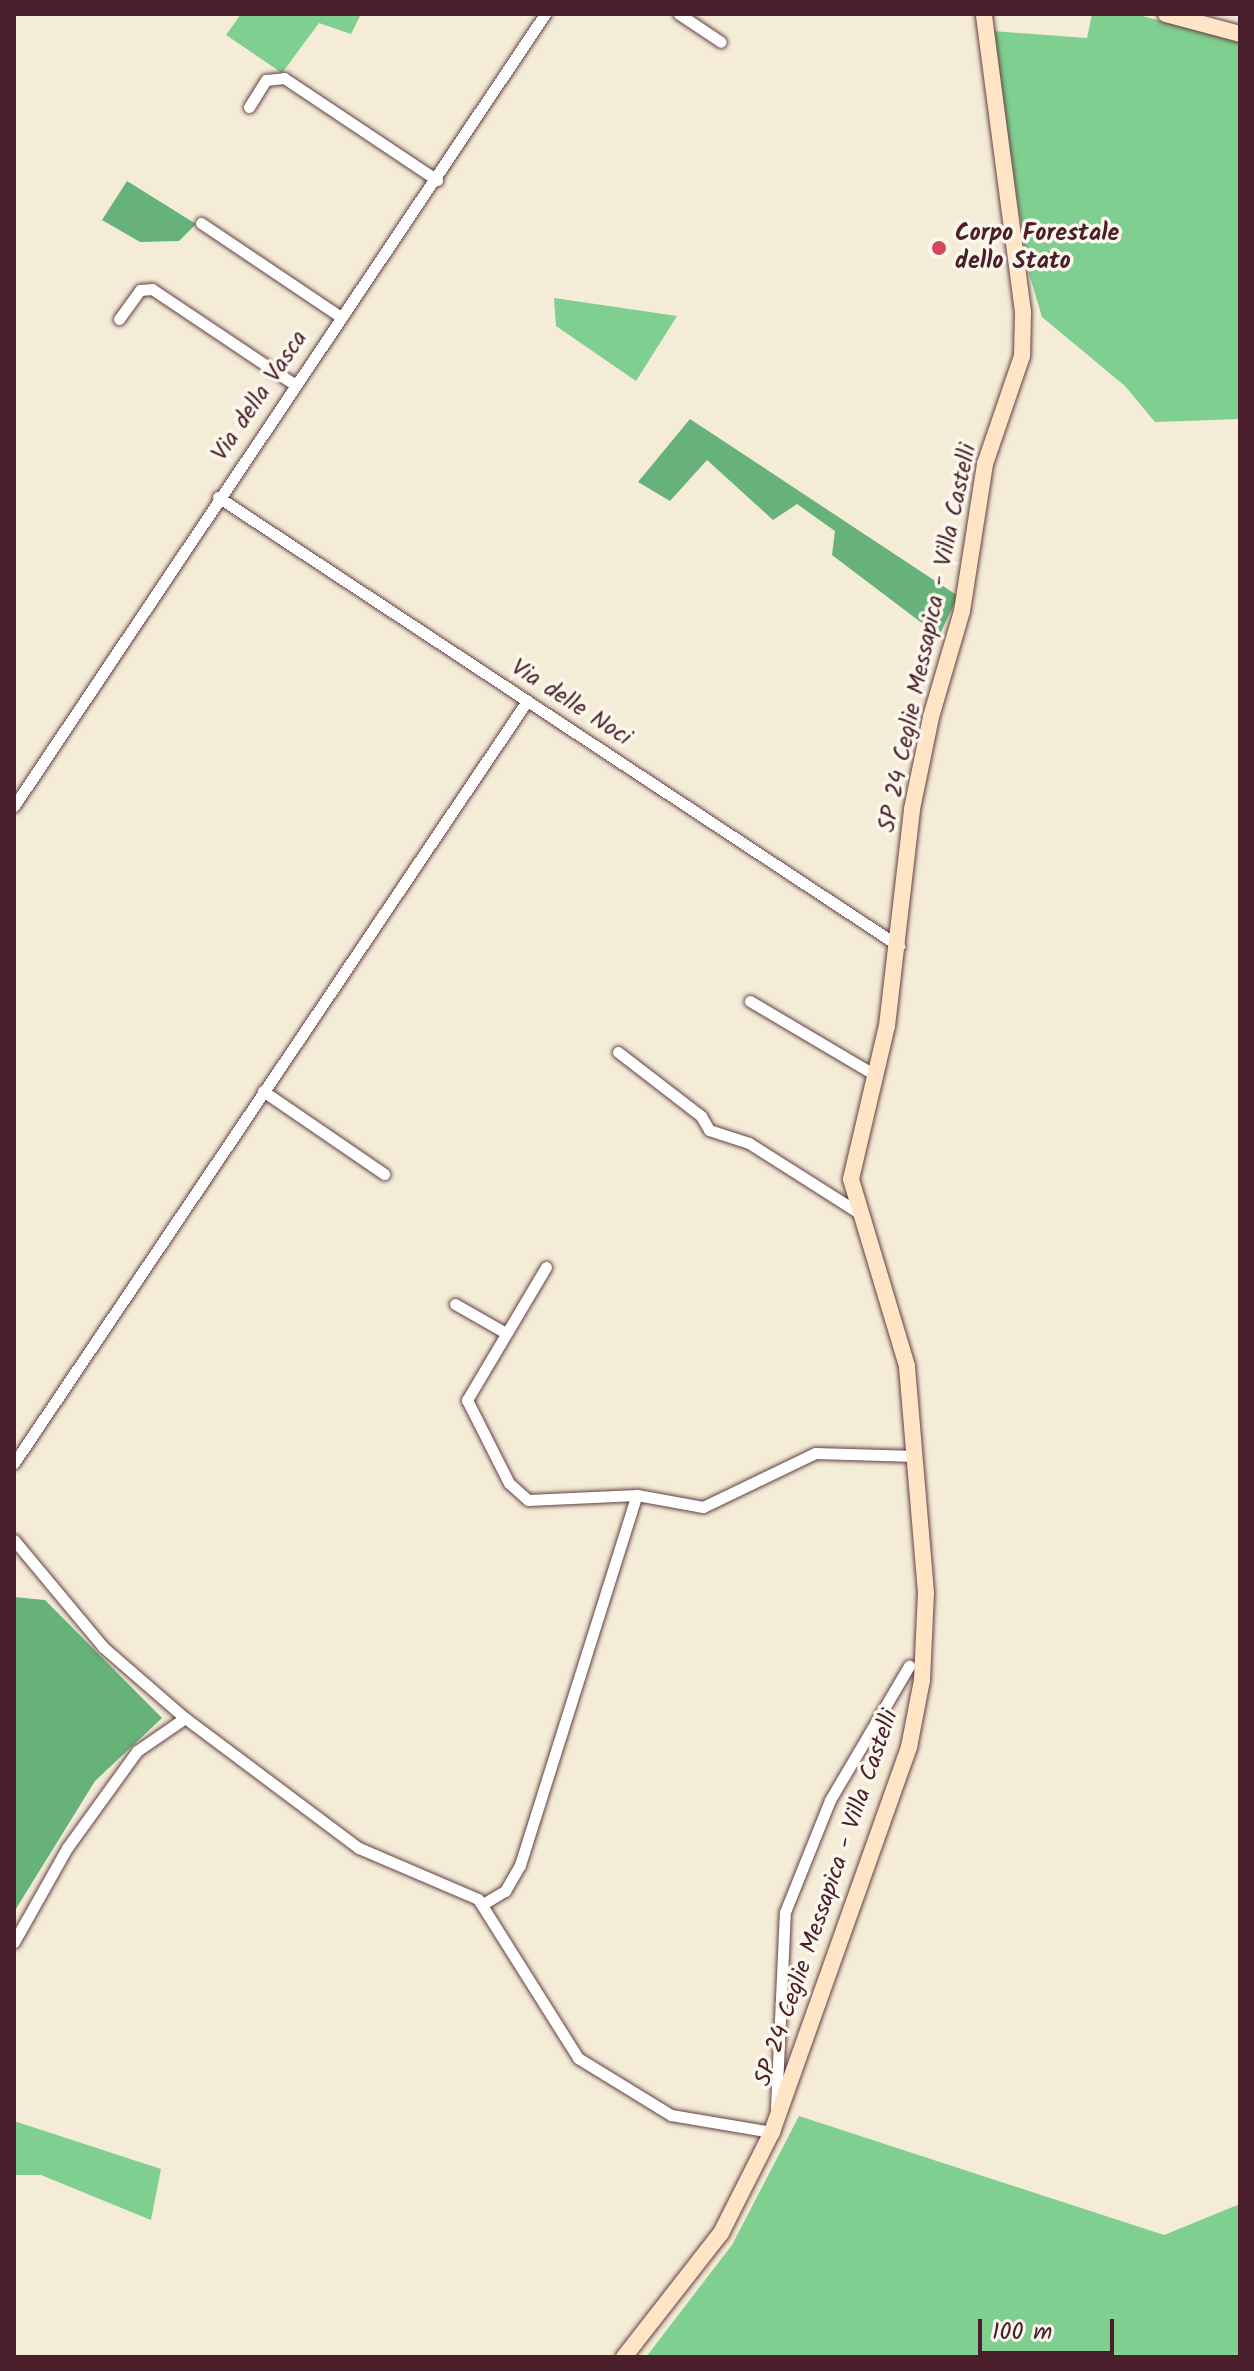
<!DOCTYPE html>
<style>
body{margin:0}
#map{position:relative;width:1254px;height:2371px;overflow:hidden;background:#f4ecd6;font-family:Kalam,sans-serif}
div>[style]{position:absolute}
.green>*{inset:0;background:#7ecf90}
.forest>*{inset:0;background:#66b27a}
.roads{filter:drop-shadow(0 0 2px #643e45) drop-shadow(0 0 2px #643e45)}
.street>*{height:11px;margin:-5.5px;padding:0 5.5px;transform-origin:5.5px;border-radius:5.5px;background:#fff}
.secondary>*{height:16px;margin:-8px;padding:0 8px;transform-origin:8px;border-radius:8px;background:#ffe4c6}
.dots>*{width:22px;height:22px;translate:-50% -50%;box-sizing:border-box;border:4px solid #fbf7ec;border-radius:50%}
span{translate:-50% -50%;white-space:nowrap;text-align:center;line-height:1.15;-webkit-text-stroke:7px #fbf7ec;paint-order:stroke}
.poi-label{font-size:24px;color:#4a1f2b;font-weight:700}
.left{translate:0 -50%;text-align:left}
.street-label{font-size:24px;color:#4a1f2b}
.frame{position:absolute;inset:0;border:16px solid #4a1f2b;pointer-events:none}
.scale{position:absolute;left:978px;top:2319px;width:136px;height:36px;box-sizing:border-box;border:4px solid #4a1f2b;border-top:0;padding-left:10px;font-size:24px;line-height:28px;white-space:nowrap;color:#4a1f2b;-webkit-text-stroke:6px #fbf7ec;paint-order:stroke}
</style>
<div id="map">
<div class="green">
<div style="clip-path:polygon(241px 14px,361px 14px,351px 34px,319px 23px,282px 73px,226px 35px)"></div>
<div style="clip-path:polygon(1092px 14px,1135px 14px,1240px 42px,1240px 419px,1155px 422px,1125px 386px,1042px 317px,1028px 270px,992px 31px,1087px 38px)"></div>
<div style="clip-path:polygon(554px 298px,677px 316px,636px 381px,556px 326px)"></div>
<div style="clip-path:polygon(799px 2116px,1164px 2235px,1240px 2204px,1240px 2357px,646px 2357px,732px 2245px)"></div>
<div style="clip-path:polygon(14px 2121px,161px 2169px,151px 2220px,41px 2175px,14px 2175px)"></div>
</div>
<div class="forest">
<div style="clip-path:polygon(127px 181px,196px 224px,179px 241px,140px 242px,102px 220px)"></div>
<div style="clip-path:polygon(690px 419px,958px 596px,939px 636px,832px 555px,835px 531px,797px 504px,773px 520px,707px 460px,670px 501px,638px 482px)"></div>
<div style="clip-path:polygon(14px 1597px,45px 1600px,162px 1718px,95px 1781px,14px 1912px)"></div>
</div>
<div class="roads">
<div class="street">
<div style="left:679px;top:14px;width:50px;rotate:33.7deg"></div>
<div style="left:249px;top:107px;width:32px;rotate:-58deg"></div>
<div style="left:266px;top:80px;width:18px;rotate:-6deg"></div>
<div style="left:284px;top:78px;width:184px;rotate:33.7deg"></div>
<div style="left:201px;top:223px;width:169px;rotate:33.9deg"></div>
<div style="left:119px;top:319px;width:36px;rotate:-54deg"></div>
<div style="left:140px;top:290px;width:12px;rotate:-5deg"></div>
<div style="left:152px;top:289px;width:171px;rotate:33.8deg"></div>
<div style="left:218px;top:497px;width:816px;rotate:33.4deg"></div>
<div style="left:14px;top:806px;width:954px;rotate:-56.16deg"></div>
<div style="left:750px;top:1001px;width:145px;rotate:30.6deg"></div>
<div style="left:618px;top:1052px;width:105px;rotate:37.6deg"></div>
<div style="left:701px;top:1116px;width:16px;rotate:60deg"></div>
<div style="left:709px;top:1130px;width:42px;rotate:18deg"></div>
<div style="left:749px;top:1143px;width:127px;rotate:32.4deg"></div>
<div style="left:263px;top:1091px;width:147px;rotate:34.4deg"></div>
<div style="left:546px;top:1267px;width:155px;rotate:120.7deg"></div>
<div style="left:467px;top:1400px;width:93px;rotate:63.2deg"></div>
<div style="left:509px;top:1483px;width:25px;rotate:42deg"></div>
<div style="left:528px;top:1500px;width:109px;rotate:-2.6deg"></div>
<div style="left:637px;top:1495px;width:67px;rotate:10.3deg"></div>
<div style="left:703px;top:1507px;width:124px;rotate:-25.7deg"></div>
<div style="left:815px;top:1453px;width:101px;rotate:1.7deg"></div>
<div style="left:455px;top:1304px;width:56px;rotate:29.7deg"></div>
<div style="left:14px;top:1463px;width:919px;rotate:-56.05deg"></div>
<div style="left:14px;top:1540px;width:139px;rotate:50.2deg"></div>
<div style="left:103px;top:1647px;width:108px;rotate:40.9deg"></div>
<div style="left:185px;top:1718px;width:217px;rotate:36.8deg"></div>
<div style="left:359px;top:1848px;width:129px;rotate:23.2deg"></div>
<div style="left:478px;top:1899px;width:188px;rotate:57.8deg"></div>
<div style="left:578px;top:2058px;width:109px;rotate:31.5deg"></div>
<div style="left:671px;top:2115px;width:102px;rotate:9.6deg"></div>
<div style="left:483px;top:1904px;width:26px;rotate:-31deg"></div>
<div style="left:505px;top:1891px;width:30px;rotate:-60deg"></div>
<div style="left:520px;top:1865px;width:388px;rotate:-72.5deg"></div>
<div style="left:14px;top:1942px;width:108px;rotate:-60.6deg"></div>
<div style="left:67px;top:1848px;width:120px;rotate:-54.2deg"></div>
<div style="left:137px;top:1751px;width:58px;rotate:-34.5deg"></div>
<div style="left:776px;top:2108px;width:196px;rotate:-87.4deg"></div>
<div style="left:785px;top:1912px;width:121px;rotate:-68.1deg"></div>
<div style="left:830px;top:1800px;width:156px;rotate:-59.5deg"></div>
</div>
<div class="secondary">
<div style="left:1166px;top:14px;width:77px;rotate:15.1deg"></div>
<div style="left:624px;top:2357px;width:157px;rotate:-52deg"></div>
<div style="left:721px;top:2233px;width:113px;rotate:-63.2deg"></div>
<div style="left:772px;top:2132px;width:409px;rotate:-70.4deg"></div>
<div style="left:909px;top:1747px;width:68px;rotate:-79deg"></div>
<div style="left:922px;top:1680px;width:87px;rotate:-87.4deg"></div>
<div style="left:926px;top:1593px;width:228px;rotate:-94.8deg"></div>
<div style="left:907px;top:1366px;width:195px;rotate:-106.7deg"></div>
<div style="left:851px;top:1179px;width:157px;rotate:-76.8deg"></div>
<div style="left:887px;top:1026px;width:218px;rotate:-83.4deg"></div>
<div style="left:912px;top:809px;width:94px;rotate:-78.3deg"></div>
<div style="left:931px;top:717px;width:110px;rotate:-73.7deg"></div>
<div style="left:962px;top:611px;width:149px;rotate:-81.1deg"></div>
<div style="left:985px;top:464px;width:114px;rotate:-71.1deg"></div>
<div style="left:1022px;top:356px;width:44px;rotate:-88.7deg"></div>
<div style="left:1023px;top:312px;width:301px;rotate:-97.5deg"></div>
</div>
</div>
<div class="dots">
<div style="left:939px;top:248px;background:#d1495b"></div>
</div>
<div class="poi-label">
<span class="left" style="left:955px;top:248px">Corpo Forestale<br>dello Stato</span>
</div>
<div class="street-label">
<span style="left:260px;top:396px;rotate:-56deg">Via della Vasca</span>
<span style="left:928px;top:638px;rotate:-78deg">SP 24 Ceglie Messapica - Villa Castelli</span>
<span style="left:571px;top:703px;rotate:33deg">Via delle Noci</span>
<span style="left:827px;top:1898px;rotate:-71deg">SP 24 Ceglie Messapica - Villa Castelli</span>
</div>
<div class="frame"></div>
<div class="scale">100 m</div>
</div>
